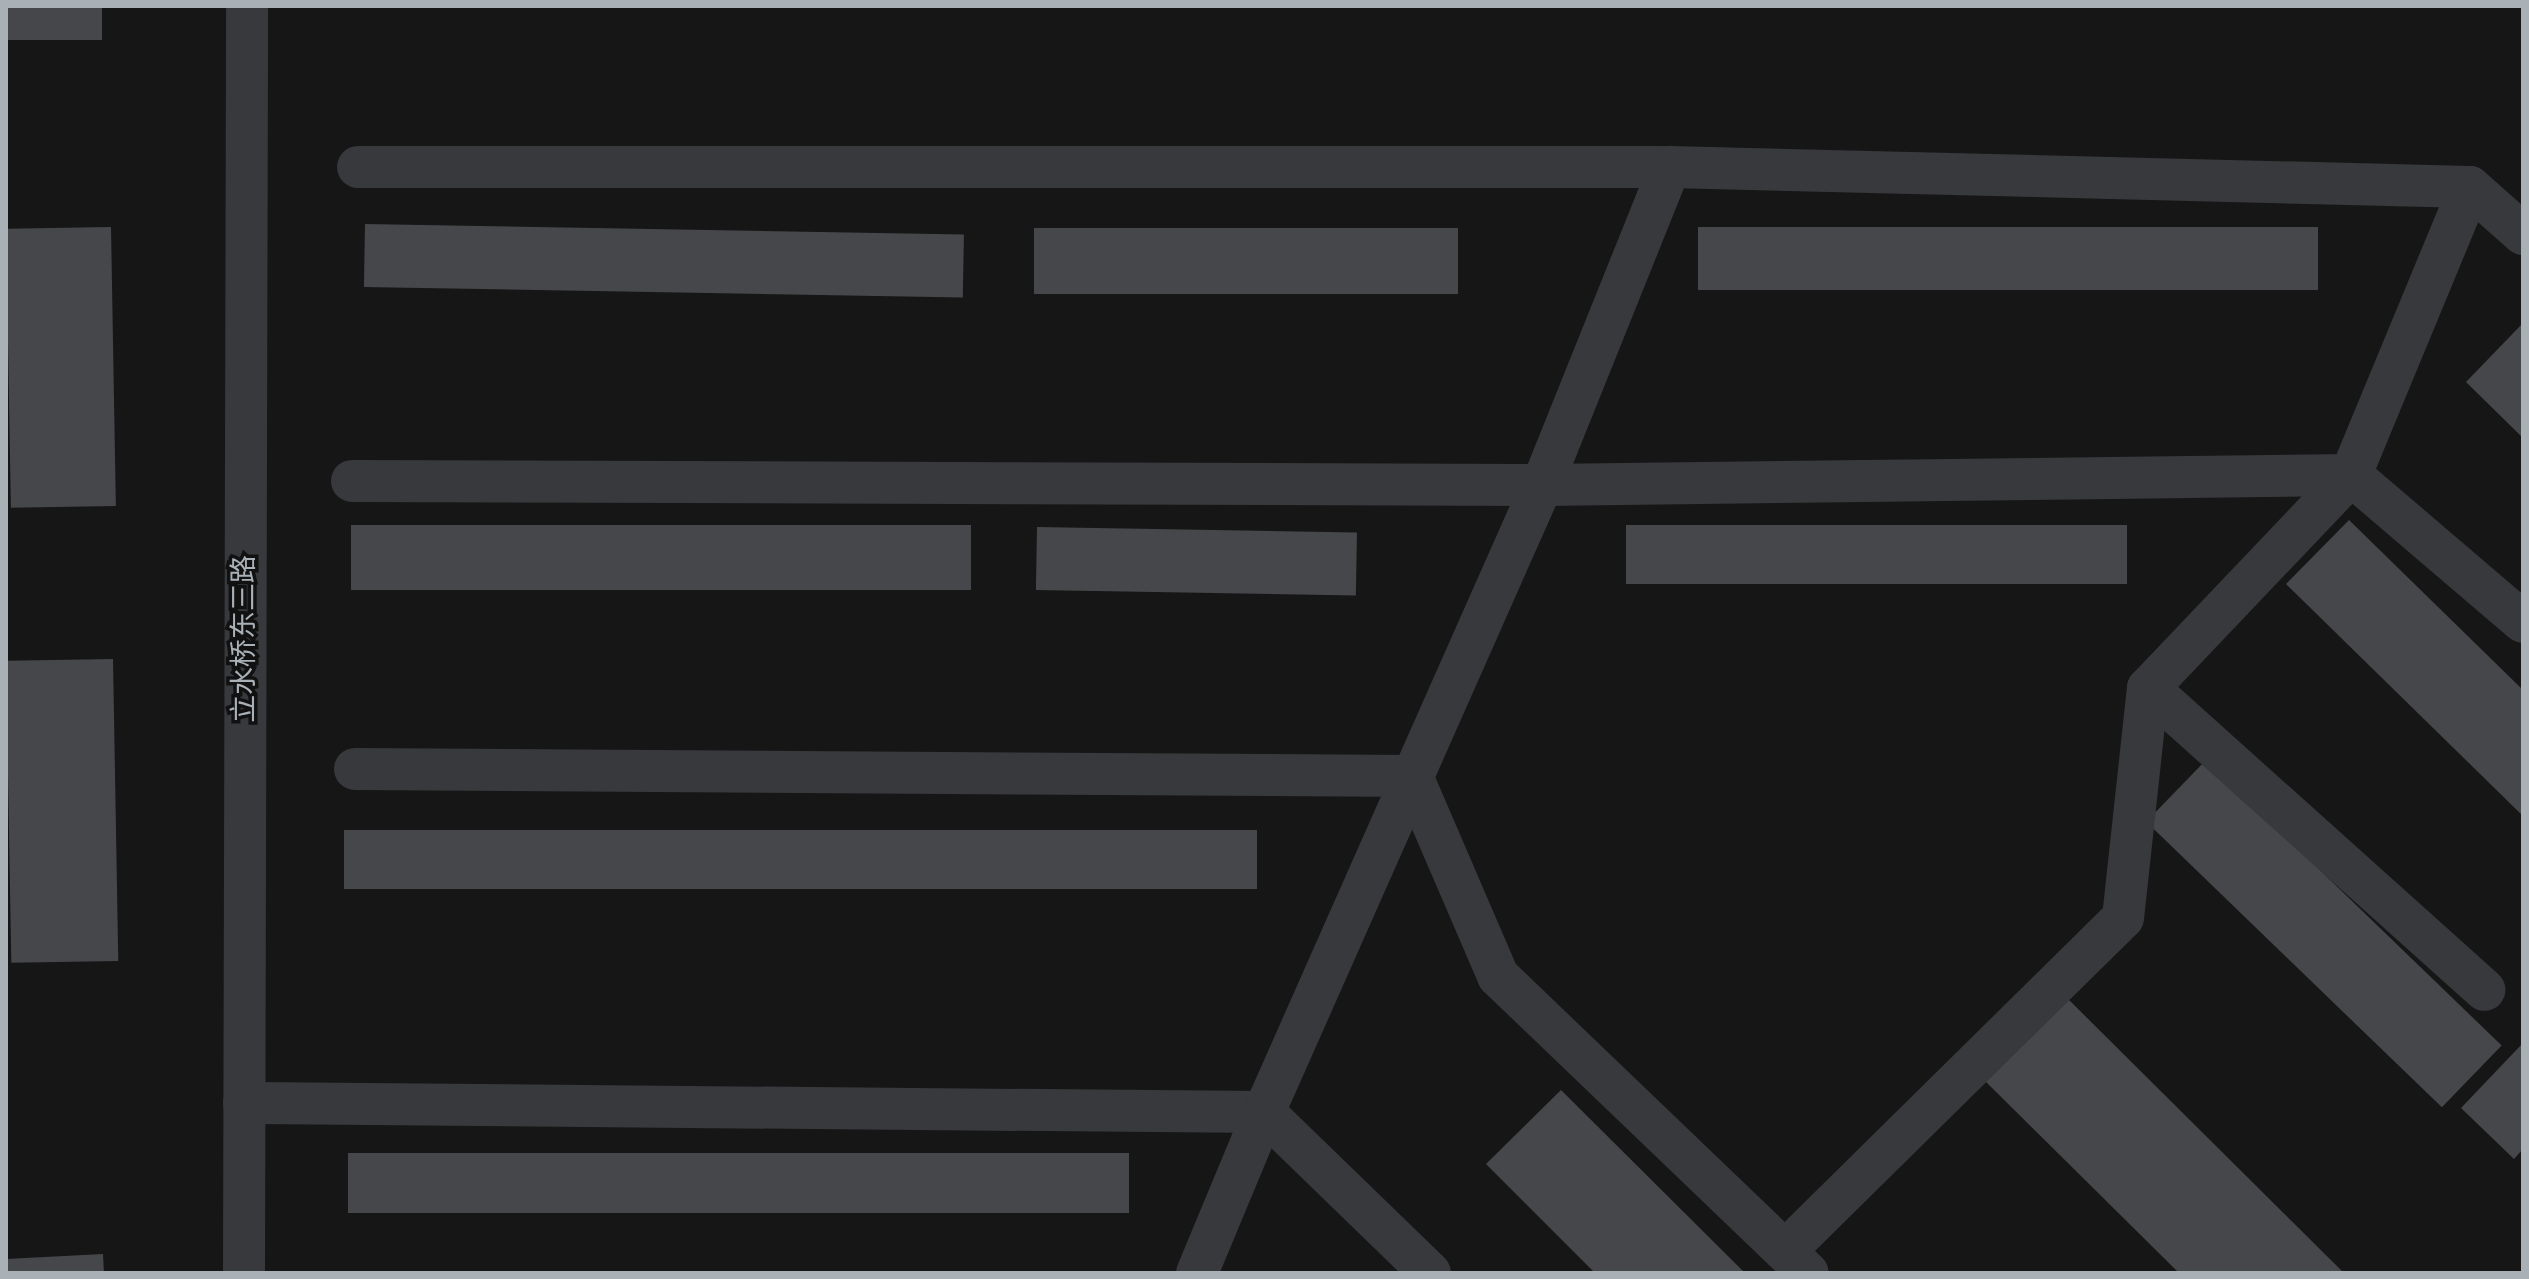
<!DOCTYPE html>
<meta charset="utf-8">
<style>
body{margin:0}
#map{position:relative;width:2529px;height:1279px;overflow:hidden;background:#161617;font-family:"Sofia Sans Condensed","Noto Sans SC",sans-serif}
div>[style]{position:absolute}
.building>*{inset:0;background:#45474a;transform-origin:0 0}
.street>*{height:42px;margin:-21px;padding:0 21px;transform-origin:21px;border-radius:21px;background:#37393c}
span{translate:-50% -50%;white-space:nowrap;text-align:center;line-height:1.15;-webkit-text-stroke:7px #111112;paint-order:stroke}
.street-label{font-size:28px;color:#a9b0b6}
.frame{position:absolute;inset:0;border:8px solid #a9b0b6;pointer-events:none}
</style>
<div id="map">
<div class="building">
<div style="left:6px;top:6px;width:96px;height:34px"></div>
<div style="left:365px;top:224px;width:599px;height:63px;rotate:1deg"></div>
<div style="left:111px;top:227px;width:279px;height:105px;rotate:89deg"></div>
<div style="left:2318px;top:227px;width:63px;height:620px;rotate:90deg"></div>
<div style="left:1034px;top:228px;width:424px;height:66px"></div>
<div style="clip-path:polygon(2523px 323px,2523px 438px,2466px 382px)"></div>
<div style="clip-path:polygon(2349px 520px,2523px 690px,2523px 816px,2286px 584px)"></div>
<div style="left:351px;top:525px;width:620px;height:65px"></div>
<div style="left:1626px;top:525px;width:501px;height:59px"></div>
<div style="left:1037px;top:527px;width:320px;height:63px;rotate:1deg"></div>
<div style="left:113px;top:659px;width:302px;height:107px;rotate:89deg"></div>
<div style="left:2206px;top:760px;width:411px;height:86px;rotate:44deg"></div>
<div style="left:1257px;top:830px;width:59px;height:913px;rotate:90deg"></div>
<div style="clip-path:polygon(2066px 997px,2344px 1273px,2179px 1273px,1983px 1079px)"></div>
<div style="clip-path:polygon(2523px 1043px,2523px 1149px,2514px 1159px,2461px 1108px)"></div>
<div style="clip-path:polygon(1561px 1090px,1745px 1273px,1595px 1273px,1486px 1164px)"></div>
<div style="left:1129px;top:1153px;width:60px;height:781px;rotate:90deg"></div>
<div style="left:103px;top:1254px;width:19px;height:97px;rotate:87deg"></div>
</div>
<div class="street">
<div style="left:358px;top:167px;width:1312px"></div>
<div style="left:1670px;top:167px;width:800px;rotate:1.43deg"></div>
<div style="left:2470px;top:187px;width:71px;rotate:41.6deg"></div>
<div style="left:2470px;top:187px;width:312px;rotate:112.5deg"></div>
<div style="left:2351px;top:475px;width:294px;rotate:133.6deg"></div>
<div style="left:2148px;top:688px;width:452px;rotate:41.9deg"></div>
<div style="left:352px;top:481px;width:1190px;rotate:0.19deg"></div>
<div style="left:1542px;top:485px;width:809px;rotate:-0.71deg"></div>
<div style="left:2351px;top:475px;width:226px;rotate:40.5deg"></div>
<div style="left:355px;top:769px;width:1057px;rotate:0.38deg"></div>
<div style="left:1412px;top:776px;width:218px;rotate:66.7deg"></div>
<div style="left:1498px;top:976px;width:429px;rotate:43.8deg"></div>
<div style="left:244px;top:1103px;width:1020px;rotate:0.51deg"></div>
<div style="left:1264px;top:1112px;width:686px;rotate:-66.09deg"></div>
<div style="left:1542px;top:485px;width:343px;rotate:-68.1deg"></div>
<div style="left:1785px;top:1251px;width:474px;rotate:-44.6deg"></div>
<div style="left:2123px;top:918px;width:231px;rotate:-83.8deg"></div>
<div style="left:244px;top:1273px;width:1267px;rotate:-89.86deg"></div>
<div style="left:1197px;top:1273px;width:174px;rotate:-67.4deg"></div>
<div style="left:1264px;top:1112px;width:231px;rotate:44.1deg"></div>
</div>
<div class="street-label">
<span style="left:245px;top:639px;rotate:-90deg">立水桥东三路</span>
</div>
<div class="frame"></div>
</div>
